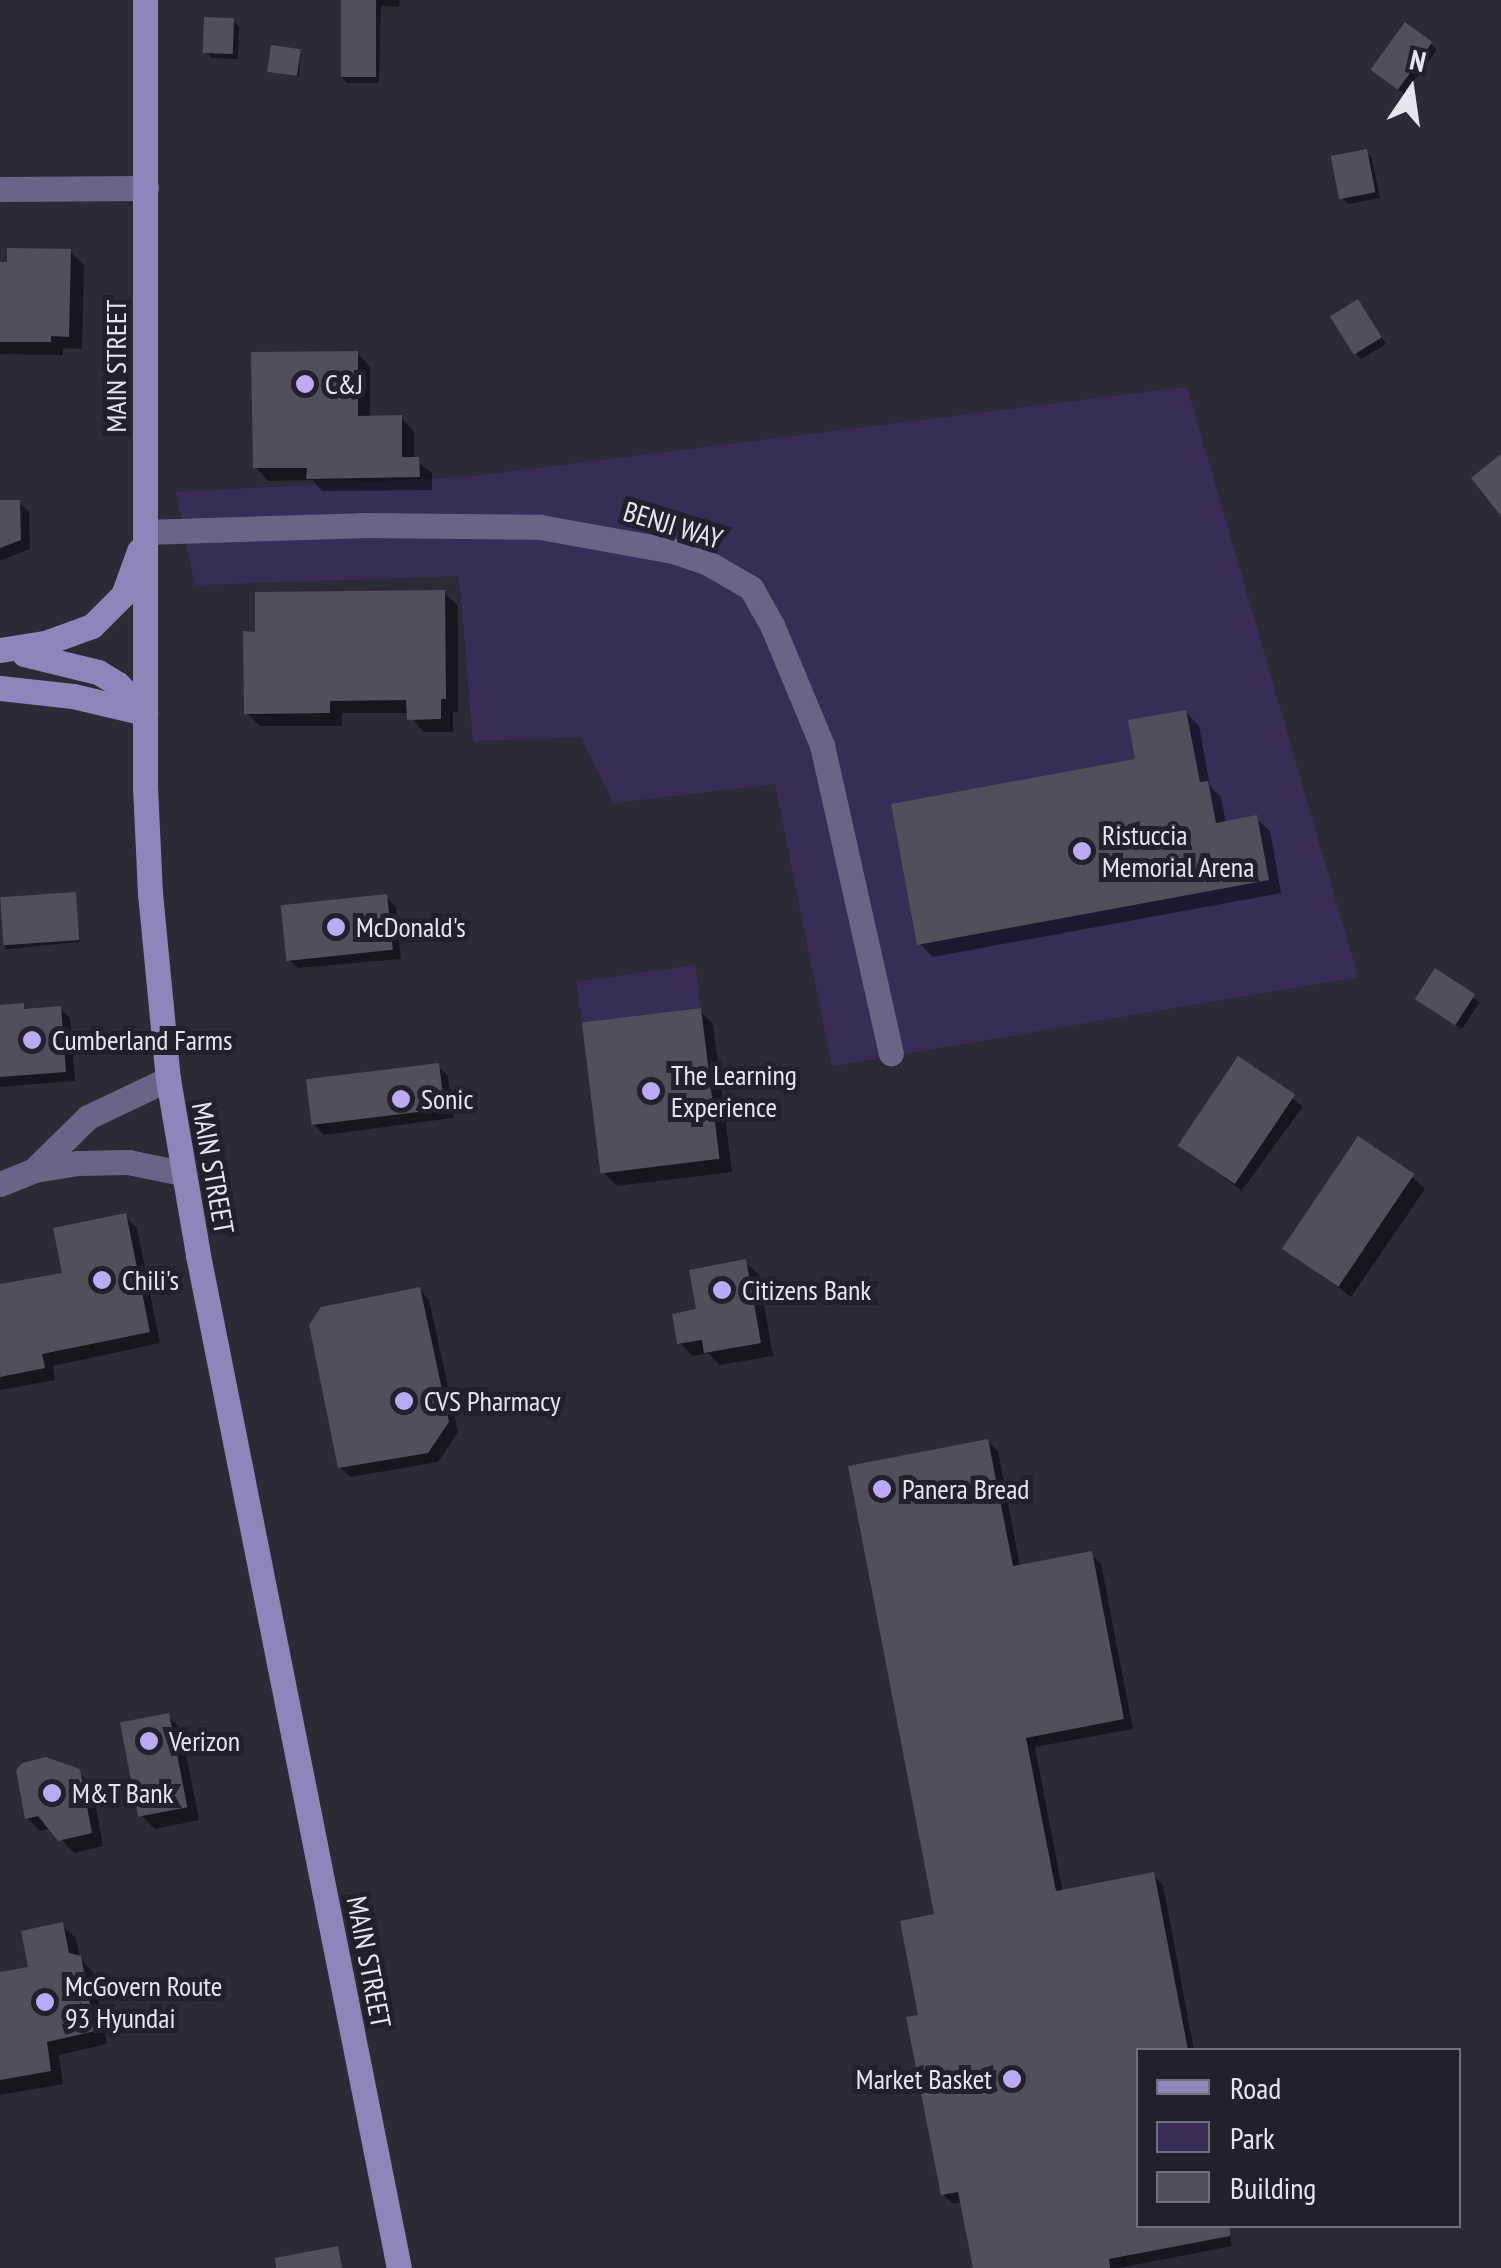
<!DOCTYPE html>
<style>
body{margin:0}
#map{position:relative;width:1501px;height:2268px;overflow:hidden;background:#2c2a35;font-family:"PT Sans Narrow",sans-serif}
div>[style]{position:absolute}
.green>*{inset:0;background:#392d58;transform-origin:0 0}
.shadow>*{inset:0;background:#0007;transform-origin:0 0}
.building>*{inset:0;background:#524f5b;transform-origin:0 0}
.minor>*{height:25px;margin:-12.5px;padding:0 12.5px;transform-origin:12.5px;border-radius:12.5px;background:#6c6487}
.secondary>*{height:25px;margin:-12.5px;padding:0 12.5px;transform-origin:12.5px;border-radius:12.5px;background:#9184bb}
.dots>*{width:28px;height:28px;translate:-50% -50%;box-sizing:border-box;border:5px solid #22202b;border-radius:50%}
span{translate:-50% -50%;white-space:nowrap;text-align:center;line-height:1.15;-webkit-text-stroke:10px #22202b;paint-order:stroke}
.street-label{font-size:28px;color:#e7e6ed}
.poi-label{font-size:28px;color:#e7e6ed}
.left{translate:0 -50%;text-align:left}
.right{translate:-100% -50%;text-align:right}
.legend{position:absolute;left:1136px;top:2048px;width:325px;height:180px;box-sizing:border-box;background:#22202b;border:2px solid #716f79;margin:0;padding:12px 18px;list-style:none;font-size:30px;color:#e7e6ed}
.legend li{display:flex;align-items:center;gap:20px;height:50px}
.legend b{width:50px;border:2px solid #716f79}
.north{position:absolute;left:1361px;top:40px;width:100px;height:100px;-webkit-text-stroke:8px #22202b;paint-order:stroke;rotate:13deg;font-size:28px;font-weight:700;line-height:40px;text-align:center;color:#e7e6ed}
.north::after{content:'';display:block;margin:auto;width:35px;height:45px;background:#e7e6ed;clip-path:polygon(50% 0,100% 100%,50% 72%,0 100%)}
</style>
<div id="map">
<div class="green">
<div style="clip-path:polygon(1187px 387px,1358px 977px,832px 1066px,775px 784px,614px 803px,581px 737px,473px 741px,459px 576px,195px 585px,176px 492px,465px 477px)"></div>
<div style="left:695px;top:965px;width:43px;height:120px;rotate:82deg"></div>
</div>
<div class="shadow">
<div style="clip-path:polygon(348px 0,400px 0,399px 7px,381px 6px,379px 83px,347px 83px,341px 76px)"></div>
<div style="clip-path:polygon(233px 21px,239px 27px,238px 59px,212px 58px,206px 52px)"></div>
<div style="clip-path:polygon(1431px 44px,1437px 50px,1404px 94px,1379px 76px)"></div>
<div style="clip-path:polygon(300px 51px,299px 77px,270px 71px)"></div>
<div style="clip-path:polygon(1366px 152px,1372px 158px,1380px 198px,1348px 204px,1342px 198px)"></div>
<div style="clip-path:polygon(70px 252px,84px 265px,82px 349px,63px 348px,63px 355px,0 354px,0 265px)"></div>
<div style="clip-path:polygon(1364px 309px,1386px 344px,1361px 359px,1355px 353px)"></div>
<div style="clip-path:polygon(357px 353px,370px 367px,370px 418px,401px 418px,414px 431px,414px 459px,432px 473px,432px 490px,322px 491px,312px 480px,268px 481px,255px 467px)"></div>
<div style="clip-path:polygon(0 502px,19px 502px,29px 512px,30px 549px,0 561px)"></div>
<div style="clip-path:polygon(444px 593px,458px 606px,458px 712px,453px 712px,453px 732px,423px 732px,409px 713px,342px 713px,342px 726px,260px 726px,247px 713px)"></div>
<div style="clip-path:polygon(1186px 712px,1199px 726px,1210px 786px,1221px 797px,1226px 823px,1256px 818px,1270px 831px,1281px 893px,933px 957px,920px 944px,1138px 761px)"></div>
<div style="left:75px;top:894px;width:48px;height:75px;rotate:84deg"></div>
<div style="clip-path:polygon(386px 897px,396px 907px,401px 959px,298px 968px,288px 959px)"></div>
<div style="clip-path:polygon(1436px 971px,1480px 1002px,1462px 1029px,1424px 1005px)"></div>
<div style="clip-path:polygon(23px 1006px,28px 1011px,60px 1009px,70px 1018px,75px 1081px,0 1087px,0 1008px)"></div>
<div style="clip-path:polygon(700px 1011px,713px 1024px,732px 1172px,617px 1186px,604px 1173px)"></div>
<div style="left:1239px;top:1060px;width:79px;height:104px;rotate:36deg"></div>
<div style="clip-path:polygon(438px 1066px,448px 1076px,453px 1118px,324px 1135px,314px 1125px)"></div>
<div style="clip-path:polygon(1412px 1176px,1425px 1189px,1351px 1297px,1284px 1248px)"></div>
<div style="clip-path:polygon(125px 1216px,137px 1228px,160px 1343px,53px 1366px,55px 1380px,0 1390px,0 1287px,65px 1275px)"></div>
<div style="clip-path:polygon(745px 1262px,759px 1275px,773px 1356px,720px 1365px,708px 1353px,693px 1356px,680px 1343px,699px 1311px)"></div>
<div style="clip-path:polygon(420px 1290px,429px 1300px,458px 1432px,438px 1462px,350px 1477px,340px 1467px)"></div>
<div style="clip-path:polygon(988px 1442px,998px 1451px,1020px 1567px,1091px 1554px,1101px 1564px,1133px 1729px,1035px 1747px,1063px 1893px,1153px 1875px,1163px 1885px,1194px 2050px,1138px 2050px,1138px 2226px,1228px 2226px,1232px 2246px,1119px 2268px,976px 2268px,963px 2202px,953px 2204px,943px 2194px,921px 2017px,937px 1916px)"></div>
<div style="clip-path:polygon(168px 1716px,181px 1729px,199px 1820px,155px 1829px,141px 1815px)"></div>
<div style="clip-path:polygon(78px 1772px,92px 1785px,103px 1846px,74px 1853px,51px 1828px,40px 1831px,27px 1818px)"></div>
<div style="clip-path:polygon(62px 1925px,76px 1938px,80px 1958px,93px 1972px,107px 2044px,59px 2055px,63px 2084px,0 2095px,0 1975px,31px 1969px)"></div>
</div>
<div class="building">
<div style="left:341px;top:0;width:35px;height:77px"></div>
<div style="left:204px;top:17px;width:30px;height:36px;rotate:2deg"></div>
<div style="left:1405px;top:22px;width:34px;height:59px;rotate:36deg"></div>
<div style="left:271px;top:45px;width:30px;height:27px;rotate:8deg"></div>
<div style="left:1367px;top:149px;width:44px;height:37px;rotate:79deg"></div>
<div style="clip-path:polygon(7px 248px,71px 249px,69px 337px,51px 336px,51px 342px,0 342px,0 262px,7px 262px)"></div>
<div style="left:1358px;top:299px;width:45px;height:33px;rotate:58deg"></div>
<div style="clip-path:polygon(358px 351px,358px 416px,402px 415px,402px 457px,419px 457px,420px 477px,306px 479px,307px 468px,253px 468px,251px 352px)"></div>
<div style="clip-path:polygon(1501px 454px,1501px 516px,1471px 478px)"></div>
<div style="clip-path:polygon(0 500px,20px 500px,21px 540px,0 548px)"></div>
<div style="clip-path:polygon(445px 590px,446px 699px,441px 699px,441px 719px,407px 720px,406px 700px,330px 701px,330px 713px,244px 714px,243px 631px,255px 632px,255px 592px)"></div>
<div style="clip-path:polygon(1186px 710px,1200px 782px,1208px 781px,1216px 823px,1257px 815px,1269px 880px,917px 945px,891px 804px,1135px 759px,1128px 720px)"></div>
<div style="left:76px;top:892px;width:48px;height:76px;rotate:86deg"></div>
<div style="left:387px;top:894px;width:56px;height:107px;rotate:84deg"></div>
<div style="left:1435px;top:968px;width:48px;height:37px;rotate:33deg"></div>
<div style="clip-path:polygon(24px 1003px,24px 1009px,61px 1006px,66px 1072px,0 1077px,0 1005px)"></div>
<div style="left:701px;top:1008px;width:152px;height:120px;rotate:83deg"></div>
<div style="left:1238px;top:1056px;width:69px;height:108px;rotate:34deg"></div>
<div style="left:439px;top:1063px;width:46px;height:134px;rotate:83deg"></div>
<div style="left:1358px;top:1136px;width:68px;height:136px;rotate:34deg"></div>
<div style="clip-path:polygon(126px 1213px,150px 1332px,42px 1354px,45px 1368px,0 1377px,0 1284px,62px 1273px,53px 1228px)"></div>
<div style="clip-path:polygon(746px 1259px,761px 1343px,704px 1353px,702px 1340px,677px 1344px,672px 1314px,696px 1309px,689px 1270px)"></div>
<div style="clip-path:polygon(420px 1287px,449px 1422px,428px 1453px,338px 1468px,309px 1325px,321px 1307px)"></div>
<div style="clip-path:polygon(988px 1439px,1013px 1566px,1092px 1551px,1124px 1719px,1026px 1738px,1056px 1891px,1154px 1872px,1188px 2050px,1138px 2050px,1138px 2226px,1230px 2226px,1230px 2236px,1109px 2259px,1110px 2268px,973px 2268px,958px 2192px,941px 2195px,906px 2017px,918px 2015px,900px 1921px,934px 1914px,848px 1466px)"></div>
<div style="left:169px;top:1713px;width:96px;height:50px;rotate:79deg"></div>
<div style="clip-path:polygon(46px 1757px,80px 1769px,92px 1833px,58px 1841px,38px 1816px,25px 1819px,16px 1770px,22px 1763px)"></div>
<div style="clip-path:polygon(63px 1922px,69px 1953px,81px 1956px,95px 2031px,47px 2042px,51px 2071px,0 2080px,0 1972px,28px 1967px,21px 1931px)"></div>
<div style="clip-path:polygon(338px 2246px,342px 2268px,276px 2268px,275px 2258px)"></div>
</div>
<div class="minor">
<div style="left:0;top:189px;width:146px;rotate:-0.4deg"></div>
<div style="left:145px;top:532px;width:217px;rotate:-1.8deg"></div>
<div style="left:362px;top:525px;width:178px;rotate:0.6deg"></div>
<div style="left:540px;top:527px;width:135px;rotate:10.2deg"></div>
<div style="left:673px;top:551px;width:37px;rotate:19deg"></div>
<div style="left:708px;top:563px;width:50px;rotate:30.2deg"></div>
<div style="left:751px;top:588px;width:43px;rotate:60.4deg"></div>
<div style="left:772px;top:625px;width:130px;rotate:67.4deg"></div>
<div style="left:822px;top:745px;width:316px;rotate:77.4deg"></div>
<div style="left:34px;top:1170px;width:76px;rotate:-44.5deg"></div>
<div style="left:88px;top:1117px;width:89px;rotate:-25.4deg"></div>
<div style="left:0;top:1184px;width:37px;rotate:-22deg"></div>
<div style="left:34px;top:1170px;width:45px;rotate:-9deg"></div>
<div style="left:78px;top:1163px;width:50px;rotate:-1.1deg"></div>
<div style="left:128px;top:1162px;width:55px;rotate:11.5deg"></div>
</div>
<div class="secondary">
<div style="left:145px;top:0;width:787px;rotate:90deg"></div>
<div style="left:145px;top:787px;width:106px;rotate:87.3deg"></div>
<div style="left:150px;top:893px;width:187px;rotate:84.5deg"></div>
<div style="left:168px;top:1079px;width:179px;rotate:80.3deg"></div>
<div style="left:198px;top:1255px;width:1033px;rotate:78.78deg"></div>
<div style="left:0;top:650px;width:46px;rotate:-8.8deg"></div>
<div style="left:45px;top:643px;width:50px;rotate:-19.9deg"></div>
<div style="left:92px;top:626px;width:44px;rotate:-45deg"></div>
<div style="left:123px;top:595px;width:47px;rotate:-70deg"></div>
<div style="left:24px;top:654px;width:76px;rotate:13.7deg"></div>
<div style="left:98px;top:672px;width:23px;rotate:31deg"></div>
<div style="left:118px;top:684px;width:40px;rotate:47deg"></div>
<div style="left:0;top:688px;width:73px;rotate:6.3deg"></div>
<div style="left:73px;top:696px;width:74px;rotate:13.3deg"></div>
</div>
<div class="dots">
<div style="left:305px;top:384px;background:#bcaaf5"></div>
<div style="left:1082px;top:851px;background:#bcaaf5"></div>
<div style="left:336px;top:927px;background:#bcaaf5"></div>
<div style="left:32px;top:1040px;background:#bcaaf5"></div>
<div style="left:651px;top:1091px;background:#bcaaf5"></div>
<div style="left:401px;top:1099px;background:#bcaaf5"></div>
<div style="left:102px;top:1280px;background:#bcaaf5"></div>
<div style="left:722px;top:1290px;background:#bcaaf5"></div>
<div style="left:404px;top:1401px;background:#bcaaf5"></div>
<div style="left:882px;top:1489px;background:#bcaaf5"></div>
<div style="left:149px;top:1741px;background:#bcaaf5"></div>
<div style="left:52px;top:1793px;background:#bcaaf5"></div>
<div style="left:45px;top:2002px;background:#bcaaf5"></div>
<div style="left:1012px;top:2079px;background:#bcaaf5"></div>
</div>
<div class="street-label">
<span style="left:116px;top:366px;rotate:-90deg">MAIN STREET</span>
<span style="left:673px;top:525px;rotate:17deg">BENJI WAY</span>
<span style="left:213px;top:1168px;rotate:80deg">MAIN STREET</span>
<span style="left:369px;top:1962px;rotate:79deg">MAIN STREET</span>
</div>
<div class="poi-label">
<span class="left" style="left:325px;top:384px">C&amp;J</span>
<span class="left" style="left:1102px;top:851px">Ristuccia<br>Memorial Arena</span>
<span class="left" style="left:356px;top:927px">McDonald's</span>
<span class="left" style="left:52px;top:1040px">Cumberland Farms</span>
<span class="left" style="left:671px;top:1091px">The Learning<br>Experience</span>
<span class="left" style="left:421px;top:1099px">Sonic</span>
<span class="left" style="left:122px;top:1280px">Chili's</span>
<span class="left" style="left:742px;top:1290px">Citizens Bank</span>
<span class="left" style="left:424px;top:1401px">CVS Pharmacy</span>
<span class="left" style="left:902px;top:1489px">Panera Bread</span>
<span class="left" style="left:169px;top:1741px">Verizon</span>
<span class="left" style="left:72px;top:1793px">M&amp;T Bank</span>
<span class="left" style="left:65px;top:2002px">McGovern Route<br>93 Hyundai</span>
<span class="right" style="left:992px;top:2079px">Market Basket</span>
</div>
<ul class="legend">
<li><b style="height:12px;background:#9184bb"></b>Road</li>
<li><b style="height:28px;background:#392d58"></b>Park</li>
<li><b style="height:28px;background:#524f5b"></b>Building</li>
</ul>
<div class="north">N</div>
</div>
